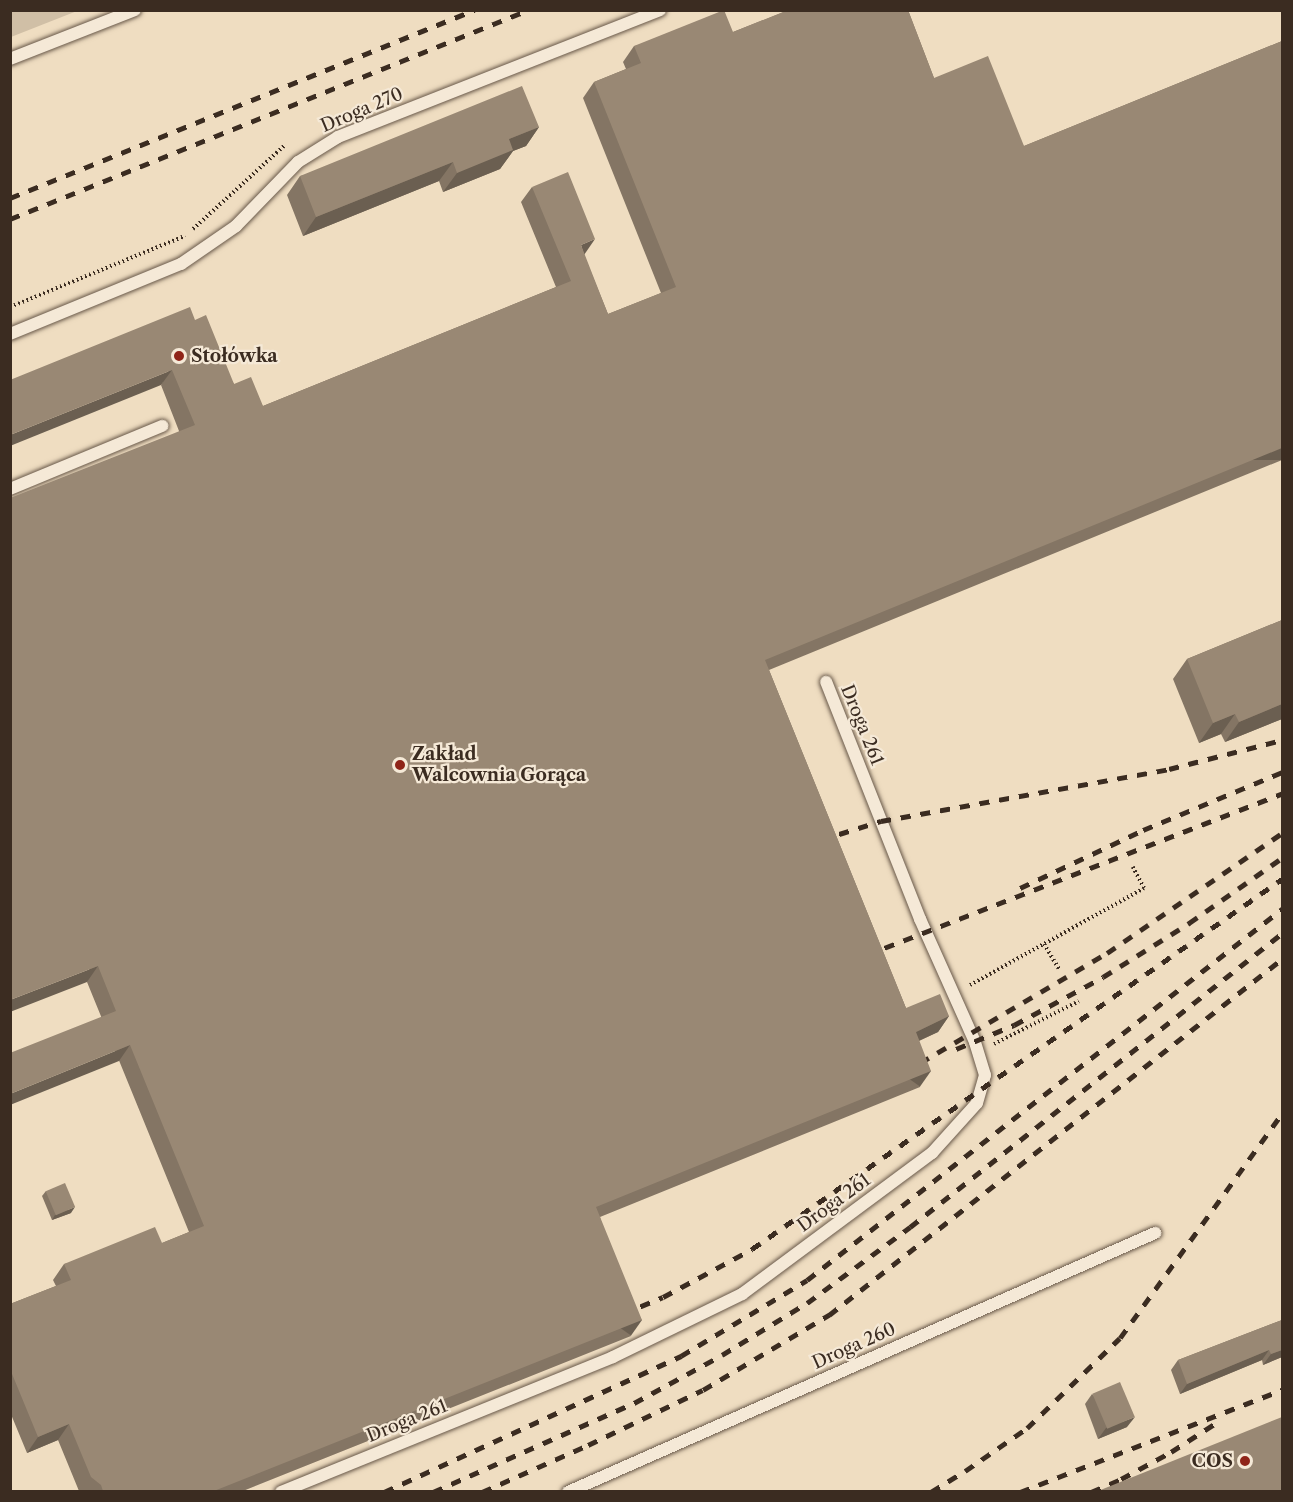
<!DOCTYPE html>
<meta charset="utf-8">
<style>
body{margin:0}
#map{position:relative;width:1293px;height:1502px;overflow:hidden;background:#efddc1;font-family:"Libre Caslon Text",serif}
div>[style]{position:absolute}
.green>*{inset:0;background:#d0bfa6}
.path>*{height:4px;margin-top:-2px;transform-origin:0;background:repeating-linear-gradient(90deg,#3b2c21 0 1.5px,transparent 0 4.5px)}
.roads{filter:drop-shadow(0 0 2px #685849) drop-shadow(0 0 2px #685849)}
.service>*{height:12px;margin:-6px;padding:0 6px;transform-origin:6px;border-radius:6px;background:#f5e9d7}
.rail>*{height:4.5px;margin-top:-2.25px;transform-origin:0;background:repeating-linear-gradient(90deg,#3b2c21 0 10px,transparent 0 20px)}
.wall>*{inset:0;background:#847564}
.shaded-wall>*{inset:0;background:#6b5f51;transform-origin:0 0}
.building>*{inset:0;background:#998874;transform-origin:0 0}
.dots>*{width:16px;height:16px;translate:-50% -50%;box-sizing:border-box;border:3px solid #f5e9d7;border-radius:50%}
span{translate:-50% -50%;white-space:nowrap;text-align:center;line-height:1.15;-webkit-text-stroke:4.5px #f5e9d7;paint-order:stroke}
.street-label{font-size:18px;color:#3b2c21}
.poi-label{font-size:18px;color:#3b2c21;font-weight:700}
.left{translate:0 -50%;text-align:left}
.right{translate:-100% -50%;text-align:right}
.frame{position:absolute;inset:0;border:12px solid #3b2c21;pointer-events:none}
</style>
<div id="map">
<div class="green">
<div style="clip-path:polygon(11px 10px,77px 10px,77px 11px,11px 37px)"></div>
</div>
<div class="path">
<div style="left:193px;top:229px;width:125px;rotate:-42.4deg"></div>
<div style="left:10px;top:307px;width:189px;rotate:-22.1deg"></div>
<div style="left:1044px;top:944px;width:29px;rotate:59deg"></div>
<div style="left:970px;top:985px;width:199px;rotate:-29.1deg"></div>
<div style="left:1144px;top:888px;width:24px;rotate:-118deg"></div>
<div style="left:994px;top:1044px;width:95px;rotate:-26.8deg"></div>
</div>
<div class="roads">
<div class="service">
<div style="left:10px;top:59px;width:134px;rotate:-21.4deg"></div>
<div style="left:10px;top:334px;width:185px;rotate:-22.3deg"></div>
<div style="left:181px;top:264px;width:67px;rotate:-34.6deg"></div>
<div style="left:236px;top:226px;width:89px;rotate:-45.9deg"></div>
<div style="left:298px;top:162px;width:47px;rotate:-32deg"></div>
<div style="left:338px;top:137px;width:346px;rotate:-21.5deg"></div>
<div style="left:10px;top:489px;width:165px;rotate:-22.5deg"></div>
<div style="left:281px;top:1492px;width:358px;rotate:-22.1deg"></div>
<div style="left:613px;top:1357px;width:144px;rotate:-26deg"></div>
<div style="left:742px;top:1294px;width:237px;rotate:-36.6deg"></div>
<div style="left:932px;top:1153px;width:67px;rotate:-48deg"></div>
<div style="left:977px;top:1103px;width:29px;rotate:-74deg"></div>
<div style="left:985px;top:1075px;width:34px;rotate:-107deg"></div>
<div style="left:975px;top:1042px;width:135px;rotate:-114.1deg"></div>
<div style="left:920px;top:919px;width:255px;rotate:-111.6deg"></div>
<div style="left:568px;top:1492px;width:642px;rotate:-23.81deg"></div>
</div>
</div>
<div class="rail">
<div style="left:10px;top:198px;width:501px;rotate:-22.06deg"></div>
<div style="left:10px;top:219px;width:559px;rotate:-21.97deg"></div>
<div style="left:820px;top:840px;width:64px;rotate:-17.3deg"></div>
<div style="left:881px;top:821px;width:293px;rotate:-10.2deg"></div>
<div style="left:1169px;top:769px;width:117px;rotate:-14.4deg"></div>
<div style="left:1020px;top:888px;width:136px;rotate:-25.2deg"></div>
<div style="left:1143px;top:830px;width:151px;rotate:-22.6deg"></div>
<div style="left:866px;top:955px;width:446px;rotate:-21.2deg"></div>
<div style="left:956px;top:1049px;width:63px;rotate:-22.5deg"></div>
<div style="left:1014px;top:1025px;width:101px;rotate:-28.3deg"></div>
<div style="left:1103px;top:977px;width:102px;rotate:-32.1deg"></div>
<div style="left:1189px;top:923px;width:113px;rotate:-35deg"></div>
<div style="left:920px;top:1063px;width:217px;rotate:-30.5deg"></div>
<div style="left:1107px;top:953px;width:212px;rotate:-34.4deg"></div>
<div style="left:622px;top:1314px;width:44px;rotate:-22.5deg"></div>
<div style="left:663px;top:1297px;width:101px;rotate:-28.3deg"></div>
<div style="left:752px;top:1249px;width:646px;rotate:-34.92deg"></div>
<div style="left:384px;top:1492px;width:327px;rotate:-24.6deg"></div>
<div style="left:681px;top:1356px;width:147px;rotate:-31.1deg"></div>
<div style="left:807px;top:1280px;width:603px;rotate:-37.99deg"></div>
<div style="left:433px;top:1492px;width:220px;rotate:-23.9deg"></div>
<div style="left:634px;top:1403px;width:100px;rotate:-28.6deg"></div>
<div style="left:722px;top:1355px;width:100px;rotate:-31.5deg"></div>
<div style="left:807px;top:1303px;width:128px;rotate:-36.4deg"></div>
<div style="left:910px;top:1227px;width:474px;rotate:-38.3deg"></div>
<div style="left:482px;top:1492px;width:116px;rotate:-23.9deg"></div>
<div style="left:588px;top:1445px;width:127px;rotate:-25.6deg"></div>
<div style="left:703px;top:1390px;width:147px;rotate:-30.8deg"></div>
<div style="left:829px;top:1315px;width:576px;rotate:-38.16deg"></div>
<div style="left:931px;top:1492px;width:40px;rotate:-32deg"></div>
<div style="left:965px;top:1471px;width:75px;rotate:-34.7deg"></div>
<div style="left:1027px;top:1428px;width:129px;rotate:-44.1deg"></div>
<div style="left:1120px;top:1338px;width:277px;rotate:-54.2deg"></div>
<div style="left:1020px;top:1492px;width:281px;rotate:-21.3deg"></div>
<div style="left:1091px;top:1492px;width:33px;rotate:-23deg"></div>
<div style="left:1121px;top:1479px;width:57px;rotate:-28.4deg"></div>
<div style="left:1171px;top:1452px;width:54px;rotate:-32.8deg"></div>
</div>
<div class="wall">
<div style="clip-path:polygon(784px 10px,908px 10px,934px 78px,1024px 146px,1282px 41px,1282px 460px,769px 670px,906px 1008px,949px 1016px,938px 1032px,919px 1041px,920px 1087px,600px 1217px,631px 1336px,243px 1491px,79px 1491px,58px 1440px,27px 1453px,10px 1412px,10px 1304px,56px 1286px,53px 1280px,64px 1264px,162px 1243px,189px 1232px,87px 982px,179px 431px,161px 385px,195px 320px,234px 384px,263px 406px,556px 287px,521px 202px,532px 187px,584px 255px,608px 314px,661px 293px,583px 98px,594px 82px,626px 69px,623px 62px,634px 46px,733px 32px,784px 12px)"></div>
<div style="clip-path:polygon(539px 127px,526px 146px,513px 151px,500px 169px,443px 192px,439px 181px,303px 236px,287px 195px,300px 176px)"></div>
<div style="clip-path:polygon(1282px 620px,1282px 719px,1225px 742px,1221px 734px,1199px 743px,1173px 679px,1187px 659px)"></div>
<div style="clip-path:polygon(46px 1191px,71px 1213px,52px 1220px,42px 1196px)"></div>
<div style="clip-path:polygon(1282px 1320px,1282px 1357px,1263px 1365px,1262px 1360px,1180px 1394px,1171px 1370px,1178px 1360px)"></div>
<div style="clip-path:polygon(1092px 1394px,1127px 1427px,1098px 1439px,1085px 1404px)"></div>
</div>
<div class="shaded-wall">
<div style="clip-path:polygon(539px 127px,526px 146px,513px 151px,500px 169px,443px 192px,457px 173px,509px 139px)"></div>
<div style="clip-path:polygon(453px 162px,439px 181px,303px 236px,316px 217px)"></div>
<div style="clip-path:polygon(595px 239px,584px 255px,581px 245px)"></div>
<div style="clip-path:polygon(172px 370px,161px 385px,10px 446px,10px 435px)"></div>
<div style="left:1282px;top:448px;width:12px;height:559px;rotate:90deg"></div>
<div style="clip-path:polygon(1282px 704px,1282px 719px,1225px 742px,1239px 722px)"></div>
<div style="clip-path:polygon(1235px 714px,1221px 734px,1199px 743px,1213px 723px)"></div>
<div style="clip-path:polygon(98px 966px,87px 982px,10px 1012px,10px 1000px)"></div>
<div style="clip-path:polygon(949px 1016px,938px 1032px,905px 1047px,916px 1032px)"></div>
<div style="clip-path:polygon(130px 1045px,119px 1061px,10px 1105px,10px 1094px)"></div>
<div style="left:931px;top:1071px;width:19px;height:362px;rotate:125deg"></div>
<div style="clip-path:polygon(75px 1207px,71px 1213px,52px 1220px,55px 1215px)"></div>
<div style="left:642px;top:1320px;width:19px;height:461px;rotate:125deg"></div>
<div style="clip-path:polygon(1269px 1350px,1262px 1360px,1180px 1394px,1187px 1384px)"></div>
<div style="clip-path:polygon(1282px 1350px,1282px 1357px,1263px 1365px,1271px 1354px)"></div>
<div style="clip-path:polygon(1135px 1417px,1127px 1427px,1098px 1439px,1106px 1428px)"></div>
<div style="clip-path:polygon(69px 1424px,58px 1440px,27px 1453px,38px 1437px)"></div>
</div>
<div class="building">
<div style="clip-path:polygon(724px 10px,733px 32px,788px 10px,908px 10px,934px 78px,988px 56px,1024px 146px,1282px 41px,1282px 448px,765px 660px,906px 1008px,940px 994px,949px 1016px,916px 1032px,931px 1071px,596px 1207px,642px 1320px,214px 1491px,103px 1491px,101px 1485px,91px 1477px,69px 1424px,38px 1437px,10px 1369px,10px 1304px,71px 1280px,64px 1264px,155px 1227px,162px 1243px,204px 1226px,130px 1045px,10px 1094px,10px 1053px,116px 1011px,98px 966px,10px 1000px,10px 498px,195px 425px,172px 370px,10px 435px,10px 380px,190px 307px,195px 320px,206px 315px,234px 384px,251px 377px,263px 406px,571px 281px,532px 187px,568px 172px,595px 239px,581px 245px,608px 314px,676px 287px,594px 82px,641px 63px,634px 46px)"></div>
<div style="clip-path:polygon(522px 86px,539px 127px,509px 139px,513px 150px,457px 173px,453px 162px,316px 217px,300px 176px)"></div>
<div style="clip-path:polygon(1282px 620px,1282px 704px,1239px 722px,1235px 714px,1213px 723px,1187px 659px)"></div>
<div style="left:65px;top:1183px;width:26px;height:21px;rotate:67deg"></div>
<div style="clip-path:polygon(1282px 1320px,1282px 1350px,1271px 1354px,1269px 1350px,1187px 1384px,1178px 1360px)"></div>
<div style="left:1120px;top:1382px;width:38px;height:30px;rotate:67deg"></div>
<div style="clip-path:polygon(1282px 1417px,1282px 1491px,1098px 1491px)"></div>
</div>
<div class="dots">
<div style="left:179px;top:356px;background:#8f2418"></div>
<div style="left:400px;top:765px;background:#8f2418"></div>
<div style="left:1245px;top:1461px;background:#8f2418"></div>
</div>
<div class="street-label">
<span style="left:362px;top:110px;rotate:-23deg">Droga 270</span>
<span style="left:862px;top:725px;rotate:68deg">Droga 261</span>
<span style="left:834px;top:1203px;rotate:-36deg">Droga 261</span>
<span style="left:854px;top:1346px;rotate:-24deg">Droga 260</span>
<span style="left:407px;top:1421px;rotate:-22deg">Droga 261</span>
</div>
<div class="poi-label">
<span class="left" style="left:191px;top:356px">Stołówka</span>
<span class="left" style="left:412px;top:765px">Zakład<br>Walcownia Gorąca</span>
<span class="right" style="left:1233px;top:1461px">COS</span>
</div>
<div class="frame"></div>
</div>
